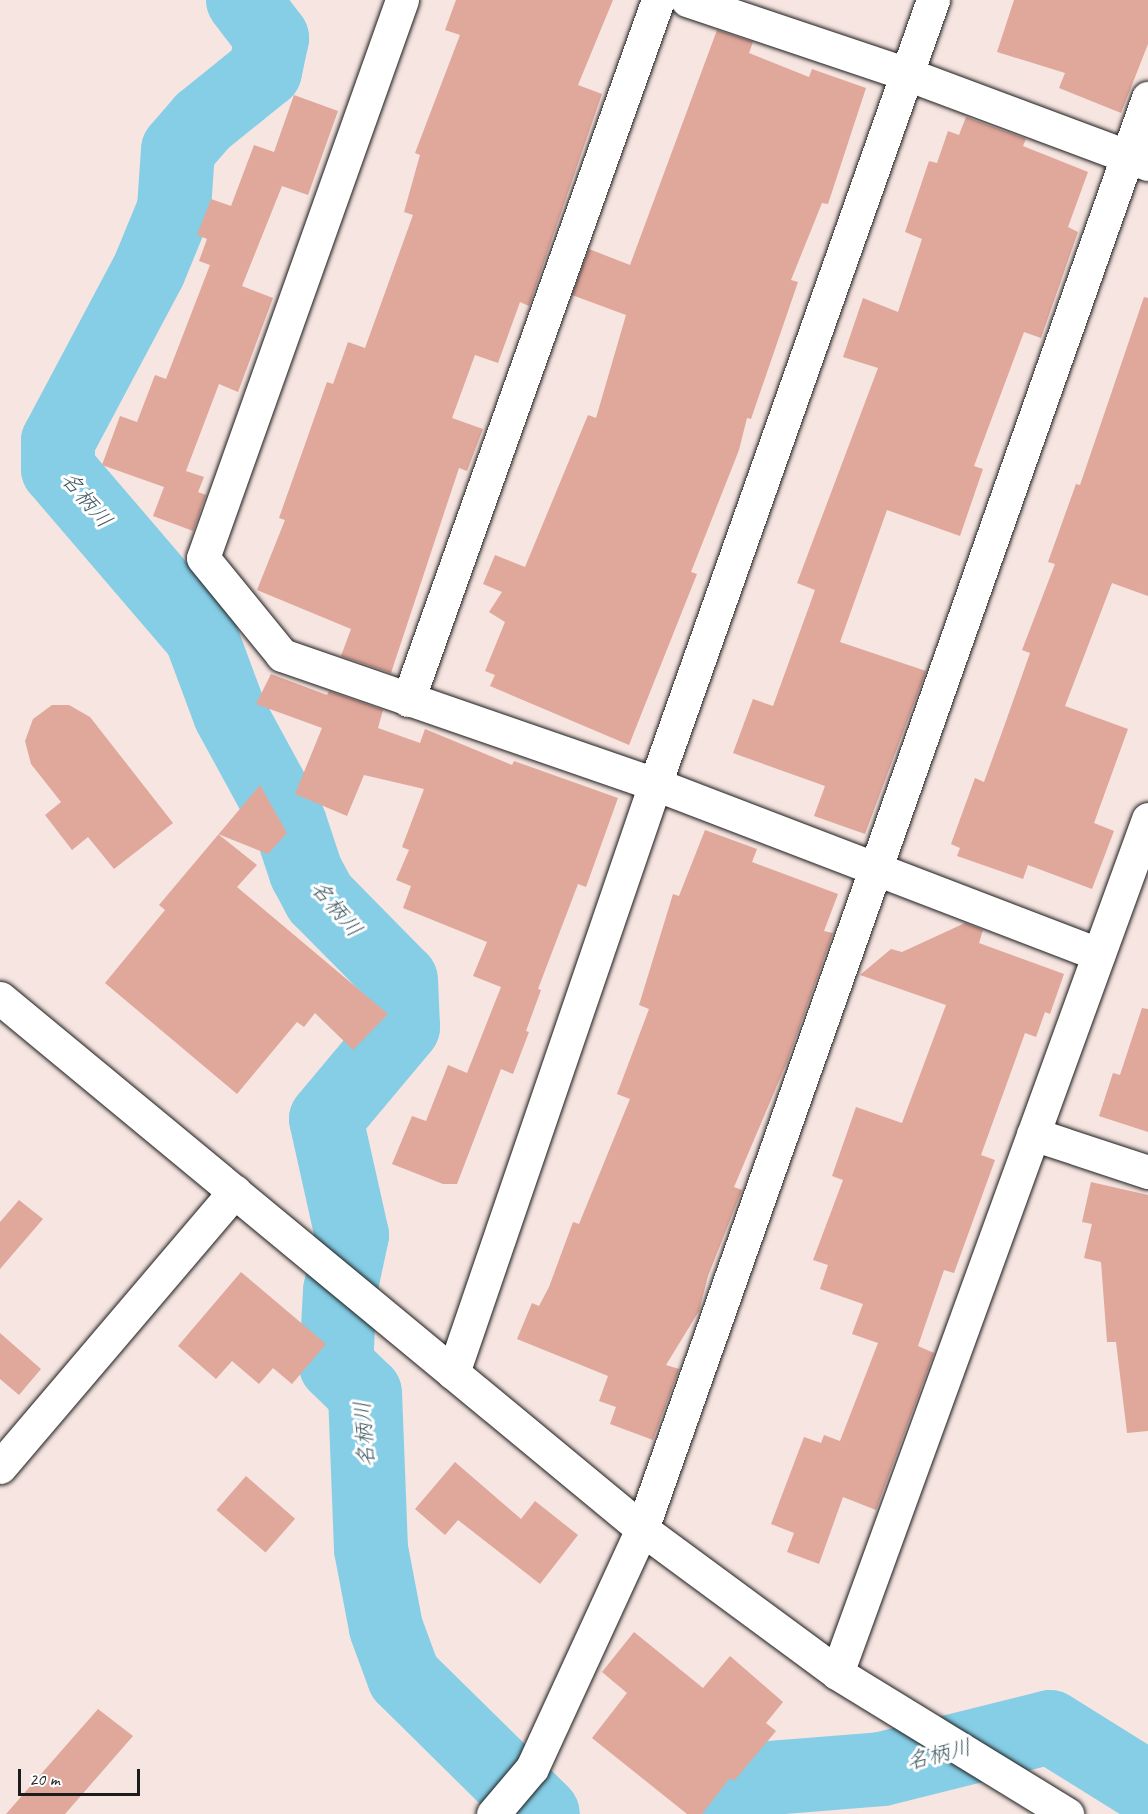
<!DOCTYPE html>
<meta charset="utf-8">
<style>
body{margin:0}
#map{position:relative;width:1148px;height:1814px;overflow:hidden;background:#f6e5e1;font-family:Caveat,"Klee One",sans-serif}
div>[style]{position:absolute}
.river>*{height:74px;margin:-37px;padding:0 37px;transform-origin:37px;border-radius:37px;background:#85cee6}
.building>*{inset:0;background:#e0a79b;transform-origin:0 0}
.roads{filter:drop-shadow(0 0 2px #1c1c1c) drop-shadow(0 0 2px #1c1c1c)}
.street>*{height:33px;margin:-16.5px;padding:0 16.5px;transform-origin:16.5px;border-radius:16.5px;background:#fff}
.secondary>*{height:33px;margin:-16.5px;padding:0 16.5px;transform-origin:16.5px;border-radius:16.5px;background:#fff}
span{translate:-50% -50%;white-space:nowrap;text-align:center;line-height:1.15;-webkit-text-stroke:6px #fff;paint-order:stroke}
.water-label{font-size:22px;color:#415a63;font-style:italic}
.scale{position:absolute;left:18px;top:1769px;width:122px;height:27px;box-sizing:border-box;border:3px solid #1c1c1c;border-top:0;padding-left:8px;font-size:18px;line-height:21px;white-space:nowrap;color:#1c1c1c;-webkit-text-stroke:4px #fff;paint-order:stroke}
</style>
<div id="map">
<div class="river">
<div style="left:243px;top:0;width:48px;rotate:52.7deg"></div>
<div style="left:272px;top:38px;width:34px;rotate:102deg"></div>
<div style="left:265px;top:71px;width:80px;rotate:141.1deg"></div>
<div style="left:203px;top:121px;width:38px;rotate:131deg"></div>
<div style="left:178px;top:150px;width:59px;rotate:93.9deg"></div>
<div style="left:174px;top:209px;width:66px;rotate:112.3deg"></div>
<div style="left:149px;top:270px;width:194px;rotate:118deg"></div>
<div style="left:58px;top:441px;width:28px;rotate:90deg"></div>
<div style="left:58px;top:469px;width:220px;rotate:49.4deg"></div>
<div style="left:201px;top:636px;width:83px;rotate:69.6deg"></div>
<div style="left:230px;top:714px;width:125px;rotate:61.4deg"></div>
<div style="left:290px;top:824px;width:51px;rotate:71.6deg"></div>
<div style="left:306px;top:872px;width:30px;rotate:62deg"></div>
<div style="left:320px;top:898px;width:115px;rotate:45.4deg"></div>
<div style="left:401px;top:980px;width:47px;rotate:87.6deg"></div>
<div style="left:403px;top:1027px;width:120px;rotate:129.9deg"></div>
<div style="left:326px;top:1119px;width:119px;rotate:77.4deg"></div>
<div style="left:352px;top:1235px;width:57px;rotate:102.1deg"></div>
<div style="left:340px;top:1291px;width:74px;rotate:93.1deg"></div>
<div style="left:336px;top:1365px;width:40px;rotate:44deg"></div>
<div style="left:365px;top:1393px;width:156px;rotate:87.8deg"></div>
<div style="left:371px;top:1549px;width:80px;rotate:79.2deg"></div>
<div style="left:386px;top:1628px;width:52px;rotate:69.8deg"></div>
<div style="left:404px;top:1677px;width:195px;rotate:44.6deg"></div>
<div style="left:724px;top:1814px;width:59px;rotate:-37.5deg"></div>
<div style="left:771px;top:1778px;width:111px;rotate:-4.6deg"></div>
<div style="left:882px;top:1769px;width:173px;rotate:-14deg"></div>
<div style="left:1050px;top:1727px;width:115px;rotate:31.9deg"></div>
</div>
<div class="building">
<div style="clip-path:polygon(456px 0,613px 0,578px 85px,602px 94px,529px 306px,520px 302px,498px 363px,475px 355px,452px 418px,483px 429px,467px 471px,459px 468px,391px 673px,341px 656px,351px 629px,257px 590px,285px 520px,279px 518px,327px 382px,333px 384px,348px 342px,365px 348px,413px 215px,404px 212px,420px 155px,415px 153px,460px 35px,445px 30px)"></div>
<div style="clip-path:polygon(1014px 0,1148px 0,1148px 44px,1121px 113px,1059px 88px,1065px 73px,997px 52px)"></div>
<div style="clip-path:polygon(717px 30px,753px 42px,749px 53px,809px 77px,812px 69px,866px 88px,828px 204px,822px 203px,791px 280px,798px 282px,751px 419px,747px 418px,739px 450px,691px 572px,697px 574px,629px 745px,490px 686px,495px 675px,485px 671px,505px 622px,489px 612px,502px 592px,483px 584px,495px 555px,525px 567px,588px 415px,596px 418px,626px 315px,572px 295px,589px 249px,630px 265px)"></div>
<div style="clip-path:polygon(294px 95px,338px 111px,308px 195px,282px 186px,242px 286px,273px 298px,238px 392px,219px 384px,186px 471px,204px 477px,198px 492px,206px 495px,193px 531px,153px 516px,164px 487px,102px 465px,120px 416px,137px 422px,155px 375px,166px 379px,210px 265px,199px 261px,207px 239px,197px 235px,211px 199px,231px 206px,254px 145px,274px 152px)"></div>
<div style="clip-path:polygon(966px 117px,1026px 139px,1023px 146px,1088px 172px,1068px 227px,1078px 232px,1041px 338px,1024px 332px,974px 466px,983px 469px,960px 536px,887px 510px,840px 642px,926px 671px,865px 834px,814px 816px,825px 786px,733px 753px,753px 699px,773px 706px,815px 590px,797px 583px,878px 368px,843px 357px,863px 298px,898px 312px,922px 239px,905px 232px,929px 161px,937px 163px,948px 131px,959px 135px)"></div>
<div style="clip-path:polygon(1144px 297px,1148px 298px,1148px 596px,1112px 583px,1065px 706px,1128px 729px,1094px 823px,1114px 831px,1092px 889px,1028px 865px,1023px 879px,957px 856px,960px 848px,951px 844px,975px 778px,984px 782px,1006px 721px,1030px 653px,1022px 650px,1055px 564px,1048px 562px,1076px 484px,1080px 485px)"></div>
<div style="clip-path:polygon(271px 674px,327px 695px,329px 691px,383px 710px,378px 728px,420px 743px,425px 729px,512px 765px,514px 761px,618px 798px,586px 887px,578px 884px,538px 989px,541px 990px,526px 1031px,529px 1032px,513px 1074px,501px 1069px,457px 1184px,443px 1184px,392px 1164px,412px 1116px,426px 1121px,448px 1065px,467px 1073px,501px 987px,473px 976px,487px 942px,403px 908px,411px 886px,396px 880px,409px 850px,402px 847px,424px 789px,364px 775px,347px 816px,295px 794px,322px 728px,256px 704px)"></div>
<div style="clip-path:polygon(52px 705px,69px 705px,90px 717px,173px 823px,114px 869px,88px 837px,72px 850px,45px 815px,61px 802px,31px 764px,25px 741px,33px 719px)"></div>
<div style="clip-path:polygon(260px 785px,287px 833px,268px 854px,218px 834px,257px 865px,237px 887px,388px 1014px,353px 1050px,315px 1013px,304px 1027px,297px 1022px,237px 1094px,105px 983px,165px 910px,159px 905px)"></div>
<div style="clip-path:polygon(705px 830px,757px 849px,752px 862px,838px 894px,824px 931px,833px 933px,787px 1062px,734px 1187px,742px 1190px,708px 1276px,699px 1311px,666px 1365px,679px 1369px,653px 1440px,610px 1424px,616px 1407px,599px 1401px,608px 1376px,517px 1339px,532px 1303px,539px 1306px,549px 1287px,573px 1222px,579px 1224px,630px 1099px,617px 1094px,649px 1009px,639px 1005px,673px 894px,679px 896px)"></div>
<div style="clip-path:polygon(965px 923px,983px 930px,979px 943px,1064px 974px,1050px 1014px,1045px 1012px,1036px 1037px,1025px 1033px,981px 1155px,995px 1160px,954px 1273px,944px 1270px,918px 1346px,934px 1353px,876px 1510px,843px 1497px,819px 1564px,787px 1552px,794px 1533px,771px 1524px,804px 1437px,821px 1443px,824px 1435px,840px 1441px,878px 1343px,852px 1334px,863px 1304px,820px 1289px,828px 1265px,813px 1260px,843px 1180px,832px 1176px,856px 1107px,902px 1123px,946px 1005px,860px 975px,891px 949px,902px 952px)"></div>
<div style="clip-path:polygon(1142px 1008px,1148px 1009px,1148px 1132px,1099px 1116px,1113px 1073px,1120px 1075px)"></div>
<div style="clip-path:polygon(1091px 1182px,1148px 1195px,1148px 1431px,1127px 1433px,1116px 1342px,1107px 1342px,1101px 1262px,1084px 1258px,1092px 1224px,1082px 1222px)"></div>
<div style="clip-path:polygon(19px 1200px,43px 1219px,0 1269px,0 1222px)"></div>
<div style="clip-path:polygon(241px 1272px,326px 1344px,292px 1384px,273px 1368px,259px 1384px,232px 1361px,216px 1379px,178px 1346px)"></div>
<div style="clip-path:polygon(0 1333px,41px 1369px,19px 1395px,0 1379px)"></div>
<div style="clip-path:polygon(455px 1462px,521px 1519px,535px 1501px,578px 1535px,540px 1584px,458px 1520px,445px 1535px,415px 1509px)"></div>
<div style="left:246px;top:1476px;width:65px;height:45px;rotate:41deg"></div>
<div style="clip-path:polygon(634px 1632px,703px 1688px,730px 1656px,783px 1702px,766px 1723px,776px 1731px,734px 1781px,730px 1778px,702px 1814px,687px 1814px,592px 1738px,627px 1693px,602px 1672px)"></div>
<div style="clip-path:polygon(98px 1709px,133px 1736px,65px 1814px,6px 1814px)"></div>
</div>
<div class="roads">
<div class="street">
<div style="left:402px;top:0;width:592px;rotate:109.63deg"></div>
<div style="left:203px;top:558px;width:125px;rotate:50.8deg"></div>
<div style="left:282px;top:655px;width:395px;rotate:19.1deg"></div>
<div style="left:655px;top:784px;width:475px;rotate:21deg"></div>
<div style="left:687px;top:0;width:232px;rotate:18.6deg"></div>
<div style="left:907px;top:74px;width:257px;rotate:20.5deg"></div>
<div style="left:408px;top:700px;width:743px;rotate:-70.35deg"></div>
<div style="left:1033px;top:1134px;width:121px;rotate:18.3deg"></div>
<div style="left:0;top:1467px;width:362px;rotate:-49.6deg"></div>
<div style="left:837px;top:1673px;width:909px;rotate:-69.99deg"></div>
<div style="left:493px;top:1814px;width:60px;rotate:-49.7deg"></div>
<div style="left:532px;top:1768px;width:263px;rotate:-65.3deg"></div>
<div style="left:642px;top:1529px;width:1518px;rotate:-70.53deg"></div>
</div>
<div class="secondary">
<div style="left:0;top:998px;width:833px;rotate:39.59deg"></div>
<div style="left:642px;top:1529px;width:242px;rotate:36.4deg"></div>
<div style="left:837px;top:1673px;width:270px;rotate:31.5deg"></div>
<div style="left:453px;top:1373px;width:623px;rotate:-71.07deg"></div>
<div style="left:655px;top:784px;width:832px;rotate:-70.48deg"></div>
</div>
</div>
<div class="water-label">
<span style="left:86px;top:500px;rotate:50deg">名柄川</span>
<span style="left:336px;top:909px;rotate:50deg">名柄川</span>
<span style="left:365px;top:1434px;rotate:-94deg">名柄川</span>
<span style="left:939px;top:1755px;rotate:-14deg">名柄川</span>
</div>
<div class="scale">20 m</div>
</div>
